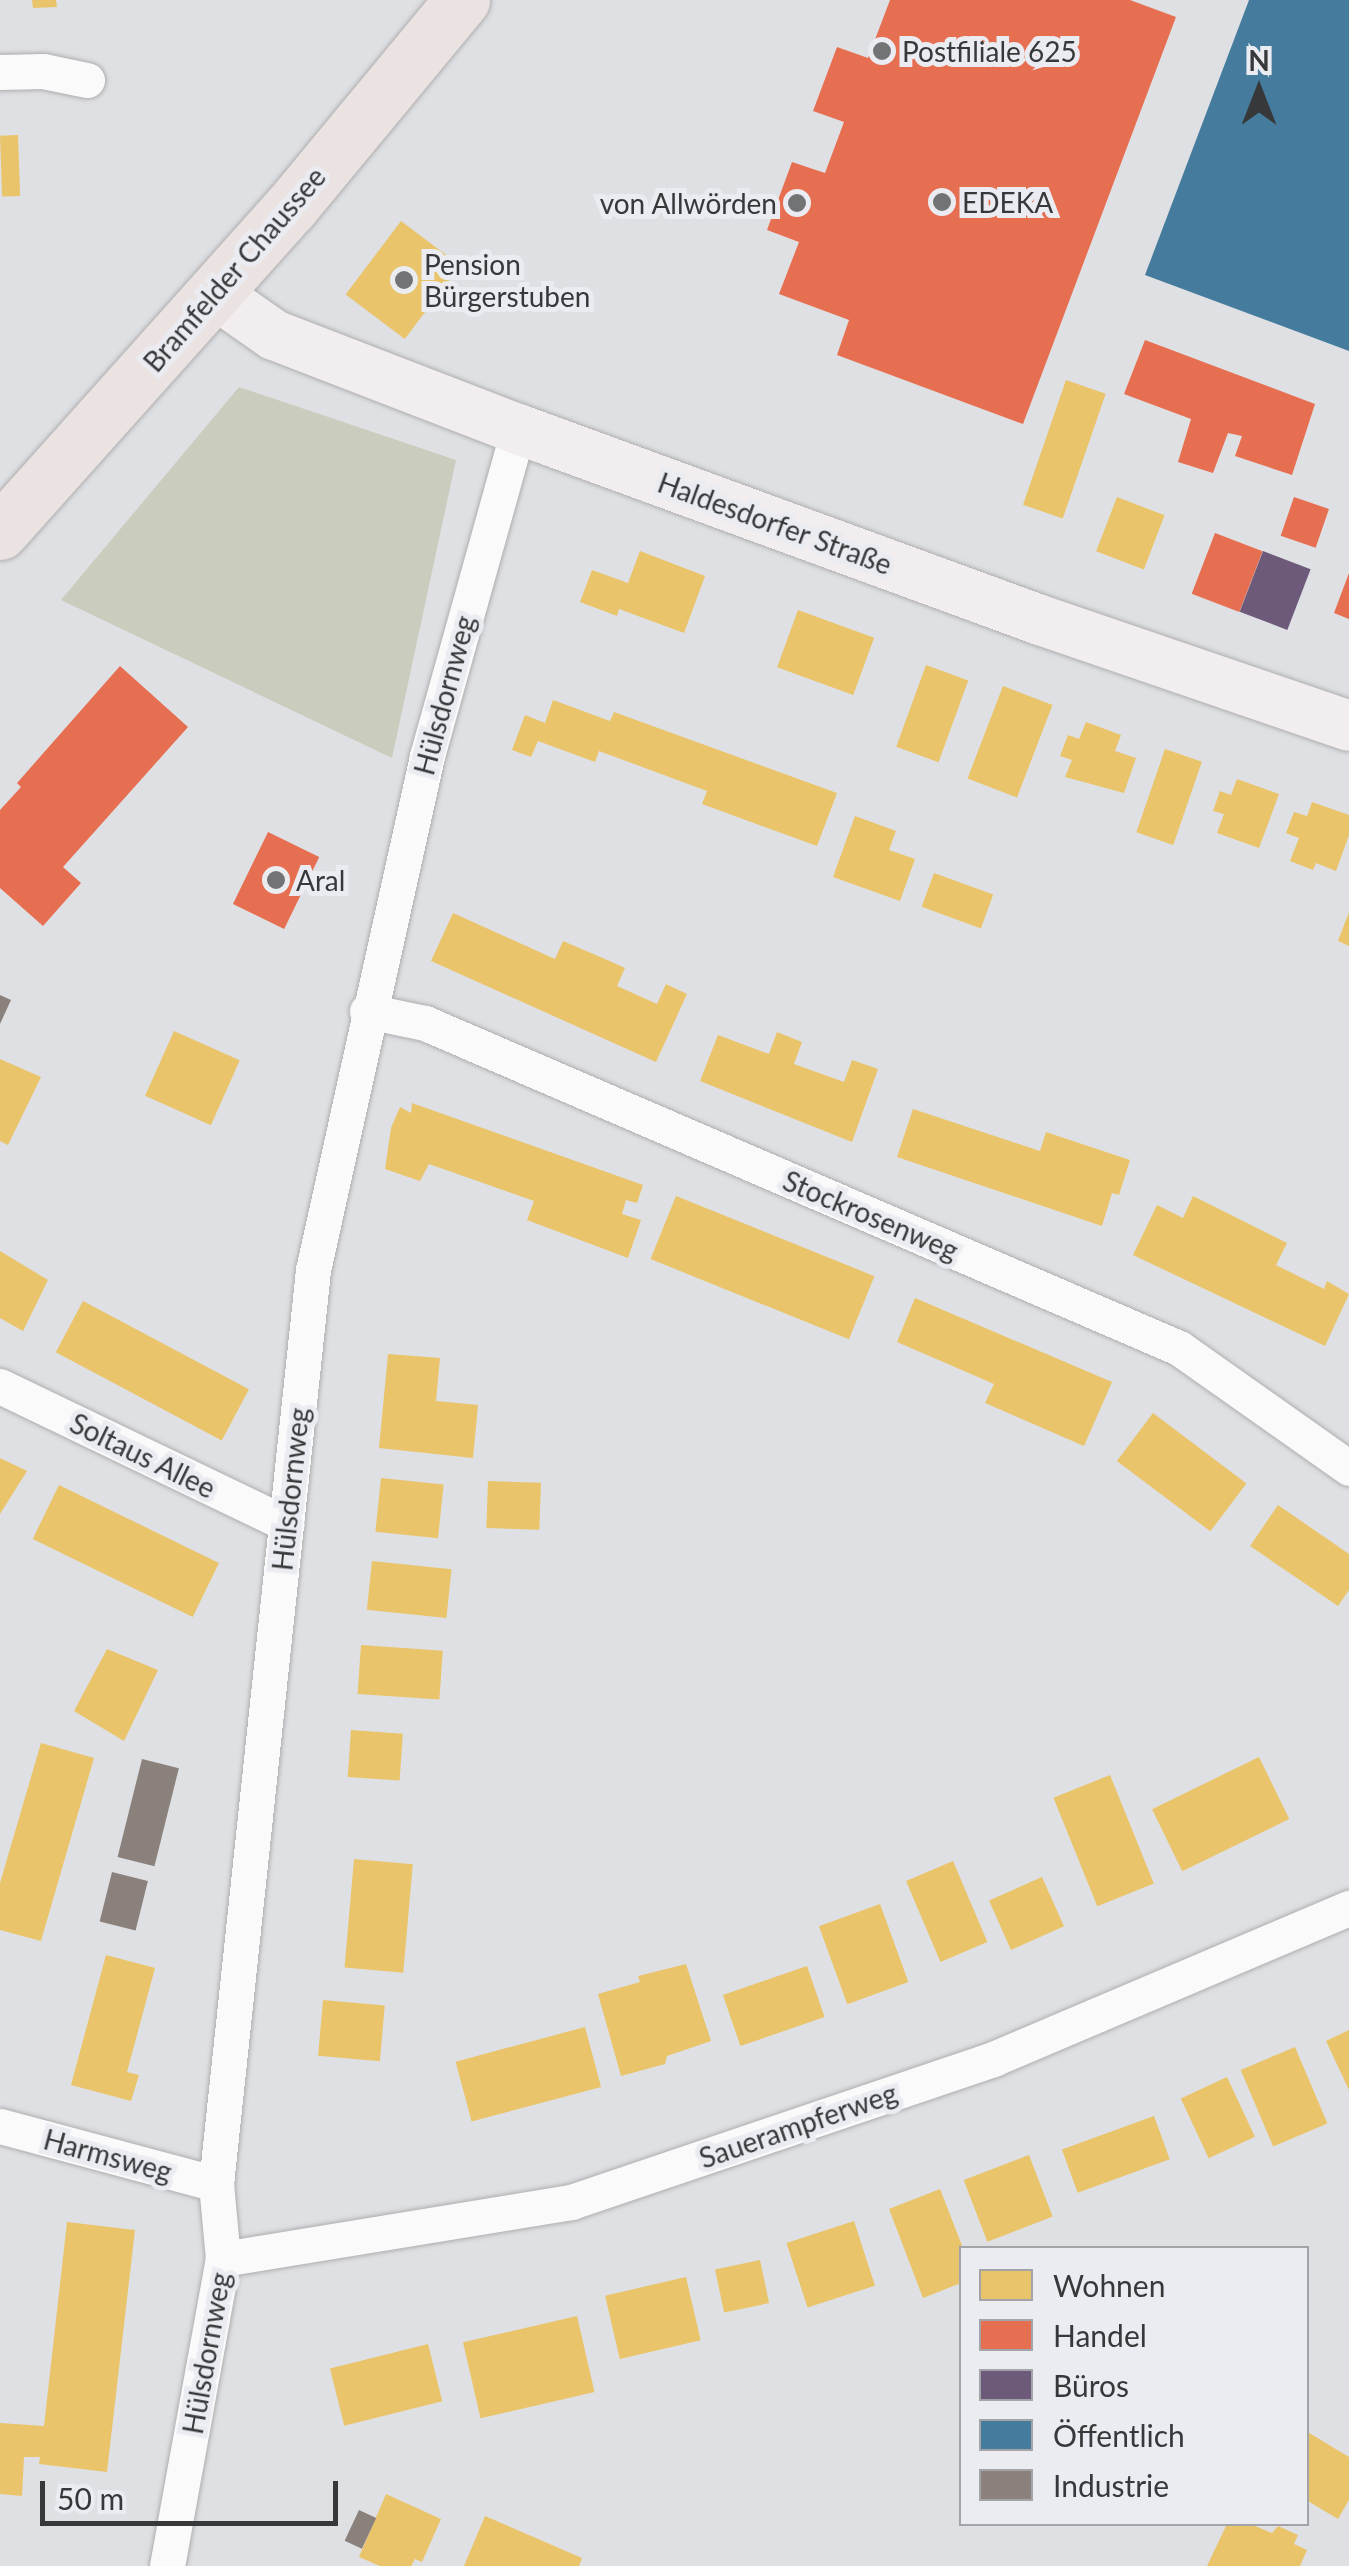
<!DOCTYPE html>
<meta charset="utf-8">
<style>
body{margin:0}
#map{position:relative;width:1349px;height:2566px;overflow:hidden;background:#dfe0e3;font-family:Lato,sans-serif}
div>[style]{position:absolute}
.green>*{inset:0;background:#caccbd}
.homes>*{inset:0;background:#e9c46a;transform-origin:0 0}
.shops>*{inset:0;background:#e76f51;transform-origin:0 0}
.offices>*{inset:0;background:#6d597a;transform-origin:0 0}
.public>*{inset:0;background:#457b9d}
.industry>*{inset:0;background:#8a817c;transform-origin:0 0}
.roads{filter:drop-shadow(0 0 2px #aeaeb0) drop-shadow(0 0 2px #aeaeb0)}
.street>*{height:35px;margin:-17.5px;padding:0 17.5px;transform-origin:17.5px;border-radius:17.5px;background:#fafafb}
.secondary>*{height:50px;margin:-25px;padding:0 25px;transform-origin:25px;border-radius:25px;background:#f2eeef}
.primary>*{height:55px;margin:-27.5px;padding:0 27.5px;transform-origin:27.5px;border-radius:27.5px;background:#eae3e1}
.dots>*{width:28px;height:28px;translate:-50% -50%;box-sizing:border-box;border:5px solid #ebecf1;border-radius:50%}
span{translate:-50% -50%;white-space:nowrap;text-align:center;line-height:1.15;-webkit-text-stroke:10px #ebecf1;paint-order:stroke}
.poi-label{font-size:28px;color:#37383a}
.left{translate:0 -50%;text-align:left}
.right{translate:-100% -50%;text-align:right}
.street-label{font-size:28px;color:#37383a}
.legend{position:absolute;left:959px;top:2246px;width:350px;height:280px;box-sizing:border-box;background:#ebecf1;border:2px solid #a3a4a8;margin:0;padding:12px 18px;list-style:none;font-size:30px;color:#37383a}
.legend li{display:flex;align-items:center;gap:20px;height:50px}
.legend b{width:50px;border:2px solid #a3a4a8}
.north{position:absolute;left:1209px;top:40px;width:100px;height:100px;-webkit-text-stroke:8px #ebecf1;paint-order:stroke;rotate:0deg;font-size:28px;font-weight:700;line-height:40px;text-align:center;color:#37383a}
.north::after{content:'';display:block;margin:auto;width:35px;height:45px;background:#37383a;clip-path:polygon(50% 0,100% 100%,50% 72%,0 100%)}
.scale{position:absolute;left:40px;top:2481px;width:298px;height:45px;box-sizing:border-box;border:5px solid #37383a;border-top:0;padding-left:12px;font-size:30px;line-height:35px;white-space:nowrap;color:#37383a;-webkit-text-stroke:8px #ebecf1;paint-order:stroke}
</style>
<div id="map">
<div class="green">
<div style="clip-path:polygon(239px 387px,456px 460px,392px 758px,61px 600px)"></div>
</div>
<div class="homes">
<div style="clip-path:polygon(32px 0,56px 0,57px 7px,33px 8px)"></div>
<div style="left:18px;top:135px;width:61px;height:18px;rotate:88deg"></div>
<div style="left:401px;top:221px;width:74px;height:92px;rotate:37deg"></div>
<div style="left:1066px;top:380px;width:42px;height:132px;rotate:19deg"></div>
<div style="left:1117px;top:497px;width:51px;height:58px;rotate:21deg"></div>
<div style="clip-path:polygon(640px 551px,705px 576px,684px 633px,619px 609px,617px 616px,580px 602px,592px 570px,628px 583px)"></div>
<div style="left:798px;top:610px;width:81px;height:61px;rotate:20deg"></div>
<div style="left:926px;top:665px;width:45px;height:87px;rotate:20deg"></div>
<div style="left:1003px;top:686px;width:53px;height:99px;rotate:21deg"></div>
<div style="clip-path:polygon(553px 700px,610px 721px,614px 712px,837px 793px,817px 846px,702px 804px,707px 791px,599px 751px,595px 762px,538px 741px,531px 757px,512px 750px,525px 715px,545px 723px)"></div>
<div style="clip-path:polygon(1086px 722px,1121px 735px,1115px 751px,1136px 758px,1124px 793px,1065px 777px,1072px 760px,1060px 756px,1068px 735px,1079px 739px)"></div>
<div style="left:1165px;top:749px;width:39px;height:88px;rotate:19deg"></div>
<div style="clip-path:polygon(1237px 779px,1279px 794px,1259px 848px,1217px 833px,1224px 814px,1213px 811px,1220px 791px,1231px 795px)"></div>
<div style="clip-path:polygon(1312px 802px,1349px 815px,1349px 835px,1336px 871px,1316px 863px,1313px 870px,1290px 861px,1299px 838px,1286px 833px,1294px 812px,1307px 816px)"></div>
<div style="clip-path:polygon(855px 816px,896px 831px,889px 850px,915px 859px,900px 901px,833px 877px)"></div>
<div style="left:934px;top:873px;width:63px;height:36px;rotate:20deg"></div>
<div style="clip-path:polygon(1349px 912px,1349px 946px,1338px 941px)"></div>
<div style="clip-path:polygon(453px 913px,555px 959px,563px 941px,605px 959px,625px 968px,617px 986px,657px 1004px,666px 984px,687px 994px,656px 1062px,431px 961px)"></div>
<div style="left:174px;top:1031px;width:72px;height:71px;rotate:24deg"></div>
<div style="clip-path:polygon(777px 1032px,802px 1042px,794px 1064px,844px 1082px,852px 1060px,878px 1069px,852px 1142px,700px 1081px,718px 1035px,769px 1054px)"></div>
<div style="clip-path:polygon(0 1059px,41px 1077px,8px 1145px,0 1141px)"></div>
<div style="clip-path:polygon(412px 1103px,643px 1185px,637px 1203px,626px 1200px,622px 1214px,641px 1220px,628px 1258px,527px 1220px,534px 1201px,429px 1164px,420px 1181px,385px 1169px,391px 1128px,400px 1107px,411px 1113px)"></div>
<div style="clip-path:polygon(913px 1109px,1040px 1151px,1046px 1132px,1130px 1160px,1119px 1195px,1112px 1193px,1102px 1226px,897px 1157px)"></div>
<div style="left:676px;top:1196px;width:214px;height:68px;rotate:22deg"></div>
<div style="clip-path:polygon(1193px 1196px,1287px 1243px,1276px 1265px,1324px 1289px,1327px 1281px,1349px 1294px,1325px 1346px,1133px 1255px,1157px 1205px,1183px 1218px)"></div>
<div style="clip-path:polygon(0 1251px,48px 1280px,23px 1331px,0 1318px)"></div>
<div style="clip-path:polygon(915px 1298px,1112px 1382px,1084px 1446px,985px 1403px,994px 1384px,897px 1342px)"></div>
<div style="left:83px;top:1301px;width:188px;height:58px;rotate:28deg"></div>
<div style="clip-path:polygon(388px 1354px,440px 1358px,436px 1401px,478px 1405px,473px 1458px,379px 1448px)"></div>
<div style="left:1153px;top:1413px;width:117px;height:60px;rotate:37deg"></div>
<div style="clip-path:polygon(0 1458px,27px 1471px,0 1514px)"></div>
<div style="left:381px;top:1478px;width:63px;height:54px;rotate:6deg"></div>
<div style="left:488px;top:1481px;width:53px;height:47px;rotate:2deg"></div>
<div style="left:59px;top:1485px;width:178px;height:60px;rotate:26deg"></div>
<div style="clip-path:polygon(1278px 1505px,1349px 1554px,1349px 1590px,1338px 1606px,1250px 1546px)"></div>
<div style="left:372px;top:1561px;width:80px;height:49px;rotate:6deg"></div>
<div style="left:361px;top:1645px;width:82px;height:49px;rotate:4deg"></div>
<div style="clip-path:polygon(107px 1649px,158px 1670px,124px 1741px,74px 1711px)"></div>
<div style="left:351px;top:1730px;width:52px;height:47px;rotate:4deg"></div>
<div style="clip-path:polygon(41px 1743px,94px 1758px,41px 1941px,0 1930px,0 1883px)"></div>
<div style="left:1259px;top:1757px;width:69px;height:119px;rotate:64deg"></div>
<div style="left:1110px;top:1775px;width:117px;height:61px;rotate:68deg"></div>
<div style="left:354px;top:1859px;width:59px;height:109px;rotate:5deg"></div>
<div style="left:953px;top:1861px;width:88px;height:51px;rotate:67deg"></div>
<div style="left:1042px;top:1877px;width:54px;height:58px;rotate:66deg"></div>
<div style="left:880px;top:1904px;width:83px;height:65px;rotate:70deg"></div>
<div style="clip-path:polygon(106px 1955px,155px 1968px,127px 2072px,139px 2075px,131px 2101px,71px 2085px)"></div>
<div style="clip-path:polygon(686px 1964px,711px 2041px,667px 2056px,665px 2064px,621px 2076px,598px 1994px,640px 1982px,638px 1976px)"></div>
<div style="left:807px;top:1966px;width:54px;height:89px;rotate:71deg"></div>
<div style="left:323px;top:2000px;width:62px;height:56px;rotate:5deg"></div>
<div style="left:585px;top:2027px;width:62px;height:134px;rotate:75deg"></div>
<div style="clip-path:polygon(1349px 2030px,1349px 2090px,1326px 2041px)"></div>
<div style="left:1295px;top:2047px;width:83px;height:59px;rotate:67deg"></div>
<div style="left:1227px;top:2077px;width:66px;height:51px;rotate:65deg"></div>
<div style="left:1154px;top:2116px;width:46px;height:98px;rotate:70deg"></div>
<div style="left:1029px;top:2155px;width:66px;height:70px;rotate:69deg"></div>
<div style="clip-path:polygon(940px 2189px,963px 2248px,961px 2283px,923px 2298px,889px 2209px)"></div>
<div style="left:854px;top:2221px;width:68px;height:71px;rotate:72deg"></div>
<div style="clip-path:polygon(67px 2222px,135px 2230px,107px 2472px,39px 2464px,40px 2457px,24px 2457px,22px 2496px,0 2494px,0 2423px,44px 2426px)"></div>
<div style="left:760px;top:2260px;width:44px;height:46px;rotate:78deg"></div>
<div style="left:686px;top:2277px;width:65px;height:83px;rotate:77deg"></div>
<div style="left:577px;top:2316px;width:78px;height:117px;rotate:77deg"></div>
<div style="left:428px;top:2344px;width:59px;height:101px;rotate:76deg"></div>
<div style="clip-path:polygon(1306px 2431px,1349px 2457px,1349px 2500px,1338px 2519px,1306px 2500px)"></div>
<div style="clip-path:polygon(386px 2494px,441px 2519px,422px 2562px,415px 2559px,411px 2566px,380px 2566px,359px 2557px)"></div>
<div style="clip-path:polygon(485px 2516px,582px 2558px,579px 2566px,464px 2566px)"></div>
<div style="clip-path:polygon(1227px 2524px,1250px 2524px,1272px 2533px,1278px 2526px,1298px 2535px,1294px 2544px,1307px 2550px,1300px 2566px,1207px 2566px)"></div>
</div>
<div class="shops">
<div style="clip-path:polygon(890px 0,1130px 0,1176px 17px,1023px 424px,837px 355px,849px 320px,779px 294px,799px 242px,767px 230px,792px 162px,825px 173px,844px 122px,813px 111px,837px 47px,868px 58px)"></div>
<div style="clip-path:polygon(1145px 340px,1315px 404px,1292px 475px,1235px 456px,1242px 436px,1228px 433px,1213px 473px,1178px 462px,1191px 419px,1124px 394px)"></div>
<div style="left:1294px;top:497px;width:37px;height:41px;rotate:19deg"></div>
<div style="left:1215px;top:533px;width:51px;height:65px;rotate:21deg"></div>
<div style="clip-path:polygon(1349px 573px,1349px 619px,1334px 613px)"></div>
<div style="clip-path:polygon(120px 666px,188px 727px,63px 867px,81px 883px,43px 926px,0 888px,0 810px,21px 787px,17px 783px)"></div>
<div style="left:268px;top:832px;width:57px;height:80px;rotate:26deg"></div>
</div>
<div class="offices">
<div style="left:1263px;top:551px;width:51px;height:65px;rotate:21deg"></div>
</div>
<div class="public">
<div style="clip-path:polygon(1249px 0,1349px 0,1349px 351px,1145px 275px)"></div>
</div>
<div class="industry">
<div style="clip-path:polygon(0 995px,11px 1000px,0 1024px)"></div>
<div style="left:142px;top:1759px;width:38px;height:101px;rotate:14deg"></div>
<div style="left:112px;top:1872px;width:37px;height:51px;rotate:14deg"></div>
<div style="left:359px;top:2510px;width:19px;height:34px;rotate:25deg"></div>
</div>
<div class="roads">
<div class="street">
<div style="left:0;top:72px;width:43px;rotate:-1.3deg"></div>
<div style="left:43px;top:71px;width:45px;rotate:11.6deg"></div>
<div style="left:367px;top:1011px;width:59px;rotate:11.7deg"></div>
<div style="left:425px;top:1023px;width:821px;rotate:23.32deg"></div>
<div style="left:1179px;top:1348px;width:208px;rotate:35.2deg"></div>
<div style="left:0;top:1386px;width:318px;rotate:25.7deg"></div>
<div style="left:0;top:2126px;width:224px;rotate:15deg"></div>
<div style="left:223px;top:2259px;width:353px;rotate:-9.3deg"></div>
<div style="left:571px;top:2202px;width:446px;rotate:-18.7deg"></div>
<div style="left:993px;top:2059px;width:387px;rotate:-23deg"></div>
<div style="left:167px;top:2566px;width:312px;rotate:-79.7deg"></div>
<div style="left:223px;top:2259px;width:75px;rotate:-95.3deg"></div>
<div style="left:216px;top:2184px;width:919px;rotate:-83.94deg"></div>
<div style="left:313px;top:1270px;width:526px;rotate:-77.49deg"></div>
<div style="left:427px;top:756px;width:339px;rotate:-74.4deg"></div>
</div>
<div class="secondary">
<div style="left:214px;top:293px;width:73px;rotate:35deg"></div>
<div style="left:274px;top:335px;width:261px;rotate:21.1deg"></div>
<div style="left:518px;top:429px;width:556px;rotate:20.1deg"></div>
<div style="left:1040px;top:620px;width:327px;rotate:18.9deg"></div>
</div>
<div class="primary">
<div style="left:0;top:532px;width:435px;rotate:-48.2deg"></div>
<div style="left:290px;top:208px;width:270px;rotate:-50.4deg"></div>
</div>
</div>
<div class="dots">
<div style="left:882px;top:51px;background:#727375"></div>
<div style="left:942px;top:202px;background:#727375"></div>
<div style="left:797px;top:203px;background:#727375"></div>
<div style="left:404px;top:280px;background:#727375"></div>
<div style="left:276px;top:880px;background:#727375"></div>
</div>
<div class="poi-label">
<span class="left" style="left:902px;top:51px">Postfiliale 625</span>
<span class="left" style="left:962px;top:202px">EDEKA</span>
<span class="right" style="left:777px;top:203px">von Allwörden</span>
<span class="left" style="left:424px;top:280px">Pension<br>Bürgerstuben</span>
<span class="left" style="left:296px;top:880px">Aral</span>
</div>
<div class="street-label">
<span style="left:234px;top:269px;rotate:-49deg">Bramfelder Chaussee</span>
<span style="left:775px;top:523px;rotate:20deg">Haldesdorfer Straße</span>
<span style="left:444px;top:695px;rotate:-75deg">Hülsdornweg</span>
<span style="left:871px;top:1215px;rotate:23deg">Stockrosenweg</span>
<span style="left:143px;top:1455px;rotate:26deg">Soltaus Allee</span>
<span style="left:290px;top:1489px;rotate:-84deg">Hülsdornweg</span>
<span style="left:798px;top:2125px;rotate:-19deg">Sauerampferweg</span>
<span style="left:108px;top:2155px;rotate:15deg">Harmsweg</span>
<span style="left:206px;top:2353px;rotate:-80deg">Hülsdornweg</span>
</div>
<ul class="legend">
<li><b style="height:28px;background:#e9c46a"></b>Wohnen</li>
<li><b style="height:28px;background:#e76f51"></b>Handel</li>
<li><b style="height:28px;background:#6d597a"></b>Büros</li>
<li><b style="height:28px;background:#457b9d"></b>Öffentlich</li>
<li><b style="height:28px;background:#8a817c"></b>Industrie</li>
</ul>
<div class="north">N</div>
<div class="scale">50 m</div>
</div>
